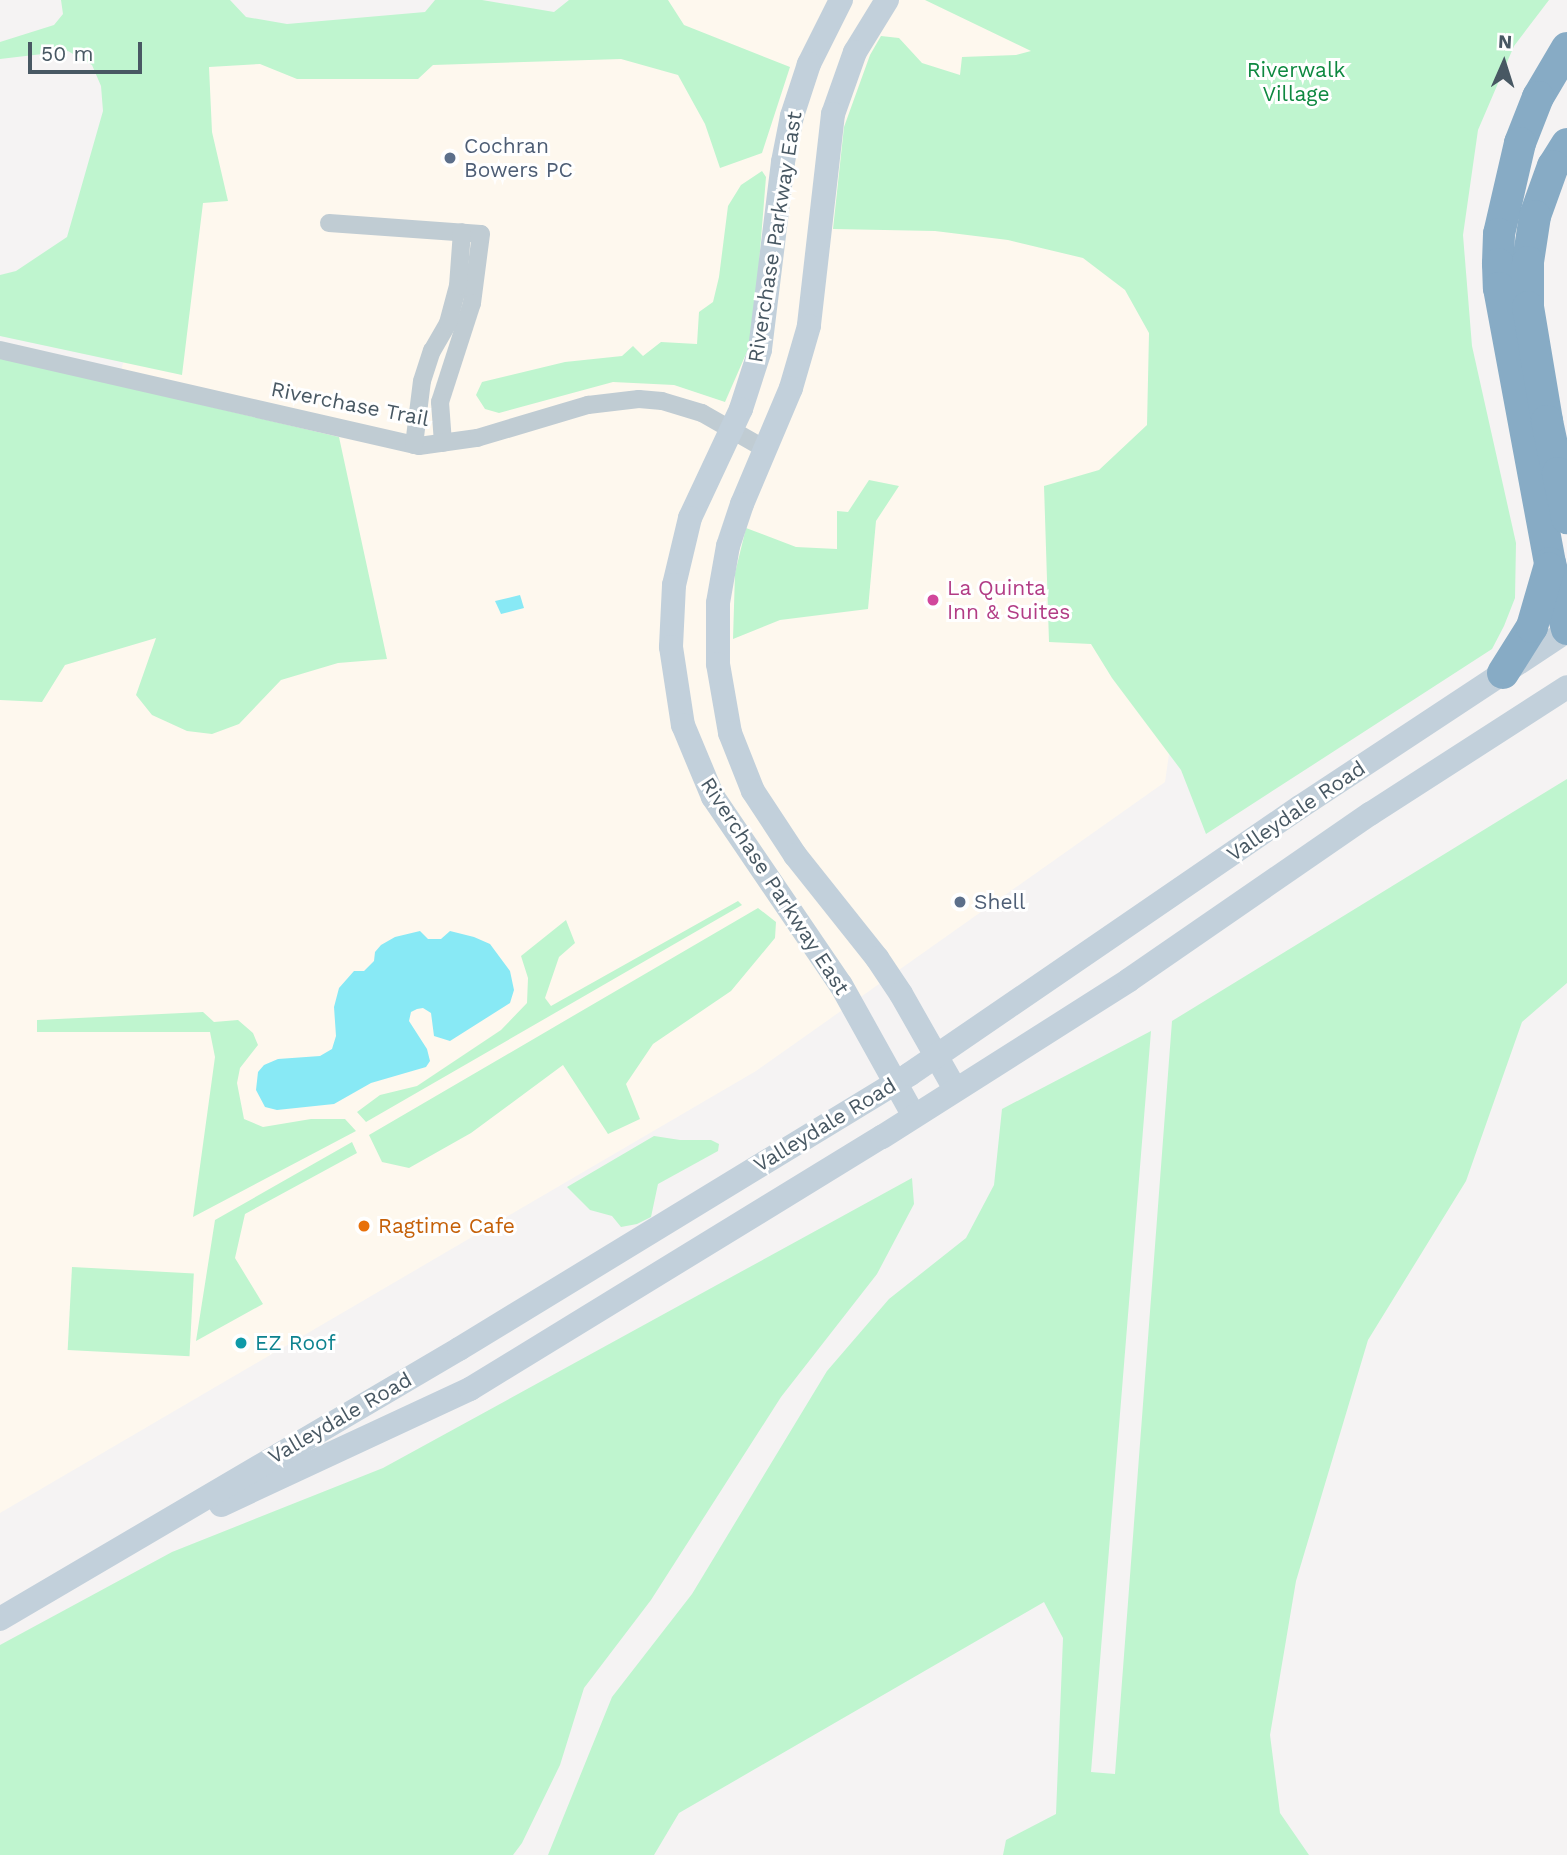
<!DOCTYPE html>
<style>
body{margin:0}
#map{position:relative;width:1567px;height:1855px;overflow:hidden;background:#f5f3f3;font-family:"Work Sans",sans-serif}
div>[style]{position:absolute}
.commercial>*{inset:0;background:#fef8ee}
.green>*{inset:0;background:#bff5cf;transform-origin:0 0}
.water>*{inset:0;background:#88e9f5}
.street>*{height:18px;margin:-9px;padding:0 9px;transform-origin:9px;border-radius:9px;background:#c0ccd3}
.secondary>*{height:24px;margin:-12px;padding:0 12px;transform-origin:12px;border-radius:12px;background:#c2d0db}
.highway>*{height:32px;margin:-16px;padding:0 16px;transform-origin:16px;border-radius:16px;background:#87abc5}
.dots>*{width:19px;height:19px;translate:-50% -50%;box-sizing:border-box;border:4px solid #fff;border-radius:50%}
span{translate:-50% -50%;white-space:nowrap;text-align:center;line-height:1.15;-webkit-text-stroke:6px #fff;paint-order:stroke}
.park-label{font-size:21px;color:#0e8840}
.service-label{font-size:21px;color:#4e5e75}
.left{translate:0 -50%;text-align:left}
.street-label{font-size:21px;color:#485863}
.hotel-label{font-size:21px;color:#b23c85}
.food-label{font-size:21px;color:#c56008}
.culture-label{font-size:21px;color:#0d838f}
.north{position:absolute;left:1469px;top:28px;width:70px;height:70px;-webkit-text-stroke:5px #fff;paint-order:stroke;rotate:3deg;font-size:19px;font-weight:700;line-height:28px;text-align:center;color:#485863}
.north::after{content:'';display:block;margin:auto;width:24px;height:32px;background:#485863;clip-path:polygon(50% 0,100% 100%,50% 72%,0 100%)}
.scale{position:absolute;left:28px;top:42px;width:114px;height:32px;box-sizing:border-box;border:4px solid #485863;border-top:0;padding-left:9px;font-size:21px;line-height:24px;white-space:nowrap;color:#485863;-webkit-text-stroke:5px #fff;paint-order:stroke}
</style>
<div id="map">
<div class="commercial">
<div style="clip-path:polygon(664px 0,1403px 0,1251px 186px,1165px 782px,756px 1071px,0 1513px,0 537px,92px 483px,201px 62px)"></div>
</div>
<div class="green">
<div style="clip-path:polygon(61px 0,230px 0,246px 17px,287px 24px,425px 12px,435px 0,482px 0,554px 12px,569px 0,668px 0,684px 25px,790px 67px,762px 153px,720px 168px,705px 124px,678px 75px,621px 59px,433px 65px,418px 79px,297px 79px,260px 64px,209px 67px,212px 132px,228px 201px,203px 203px,182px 375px,0 336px,0 275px,16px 271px,67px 237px,103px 111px,101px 86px,92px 65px,68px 51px,0 59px,0 42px,54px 25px,63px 14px)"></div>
<div style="clip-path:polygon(925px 0,1549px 0,1514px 46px,1478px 130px,1463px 235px,1472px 346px,1516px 543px,1515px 598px,1504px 626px,1492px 649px,1206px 834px,1181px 770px,1112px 678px,1091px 644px,1049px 642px,1044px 486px,1099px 470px,1147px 425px,1149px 333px,1125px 290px,1083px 258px,1008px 240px,935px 231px,833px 229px,844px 127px,870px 55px,881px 36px,899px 38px,922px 63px,960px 75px,962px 57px,1016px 55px,1031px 51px)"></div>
<div style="clip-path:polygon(762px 171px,766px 177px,753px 338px,725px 402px,674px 385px,613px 382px,499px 413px,485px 409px,476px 395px,482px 382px,565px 362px,622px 356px,633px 346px,643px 356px,661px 342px,697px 344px,699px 312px,713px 302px,719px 277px,728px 206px,741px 185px)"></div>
<div style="clip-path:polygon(0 359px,13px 360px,339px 437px,387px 659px,338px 663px,281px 680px,239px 724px,212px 734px,187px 731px,152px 715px,136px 695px,156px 638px,65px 665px,42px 702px,0 700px)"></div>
<div style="clip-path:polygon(869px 480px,899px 486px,876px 521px,868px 609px,780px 620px,733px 639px,735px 573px,746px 528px,796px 547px,837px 549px,837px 511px,848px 512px)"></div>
<div style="clip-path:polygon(1567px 779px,1567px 983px,1522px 1022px,1466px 1181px,1368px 1340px,1296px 1581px,1270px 1735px,1280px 1813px,1309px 1855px,1003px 1855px,1006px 1840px,1056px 1814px,1063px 1638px,1044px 1602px,679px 1813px,654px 1855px,548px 1855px,612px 1697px,692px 1594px,827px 1371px,889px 1299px,966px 1238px,994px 1185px,1002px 1109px,1151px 1031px,1091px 1772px,1115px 1774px,1172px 1021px)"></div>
<div style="clip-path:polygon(738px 901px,742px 905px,366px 1122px,357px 1112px,380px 1095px,417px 1086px,501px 1030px,527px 1003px,528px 978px,521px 956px,566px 920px,575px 943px,559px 957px,545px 998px,551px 1006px)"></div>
<div style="clip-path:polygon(758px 908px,776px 922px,775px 938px,731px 991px,653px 1044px,626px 1084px,640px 1119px,608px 1134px,563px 1065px,471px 1133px,409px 1168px,382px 1162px,369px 1135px)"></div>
<div style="clip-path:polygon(203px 1012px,214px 1022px,238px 1020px,253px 1033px,258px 1045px,240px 1068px,237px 1083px,244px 1119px,263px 1127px,311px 1119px,345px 1119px,356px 1131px,193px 1217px,215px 1057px,210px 1032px,37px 1032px,37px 1020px)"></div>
<div style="clip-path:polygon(654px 1136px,680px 1140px,711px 1140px,719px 1144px,718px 1151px,658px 1184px,651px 1217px,637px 1224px,621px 1227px,612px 1216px,590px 1210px,567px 1187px)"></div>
<div style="clip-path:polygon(352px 1142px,357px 1153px,245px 1214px,235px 1258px,263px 1304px,196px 1341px,215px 1220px)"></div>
<div style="clip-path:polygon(912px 1178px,914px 1204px,877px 1274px,781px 1397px,651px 1600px,584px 1688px,560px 1765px,522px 1843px,513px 1855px,0 1855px,0 1645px,172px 1552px,383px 1468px)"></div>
<div style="left:72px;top:1267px;width:122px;height:83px;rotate:3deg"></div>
</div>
<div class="water">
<div style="clip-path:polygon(520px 595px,524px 608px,501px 614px,495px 601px)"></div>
<div style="clip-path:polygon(420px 931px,428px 939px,441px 939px,450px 931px,474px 937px,490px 944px,510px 971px,514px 990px,510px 1003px,450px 1041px,434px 1036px,431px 1013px,423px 1008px,417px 1009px,411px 1012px,409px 1021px,427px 1049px,430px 1061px,426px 1067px,371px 1083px,334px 1104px,277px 1110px,265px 1107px,256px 1090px,258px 1072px,264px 1065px,278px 1059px,320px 1056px,332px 1049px,336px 1036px,334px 1007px,339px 988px,354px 971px,364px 971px,374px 961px,375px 952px,381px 945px,395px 937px)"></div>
</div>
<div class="street">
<div style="left:329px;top:223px;width:152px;rotate:4.1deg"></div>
<div style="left:481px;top:234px;width:70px;rotate:97.4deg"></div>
<div style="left:472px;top:303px;width:104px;rotate:107.9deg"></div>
<div style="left:440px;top:402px;width:41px;rotate:85.8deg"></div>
<div style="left:0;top:350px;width:430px;rotate:12.9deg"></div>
<div style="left:419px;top:446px;width:59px;rotate:-7.9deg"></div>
<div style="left:477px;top:438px;width:116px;rotate:-16.6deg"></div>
<div style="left:588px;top:405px;width:51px;rotate:-6.7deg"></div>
<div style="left:639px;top:399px;width:23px;rotate:5deg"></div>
<div style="left:662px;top:401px;width:42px;rotate:16.7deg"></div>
<div style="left:702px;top:413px;width:73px;rotate:29.7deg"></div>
<div style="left:414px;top:445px;width:64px;rotate:-82.9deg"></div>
<div style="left:422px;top:381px;width:32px;rotate:-72deg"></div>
<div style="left:432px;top:351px;width:32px;rotate:-60deg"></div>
<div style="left:448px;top:323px;width:38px;rotate:-75deg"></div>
<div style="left:458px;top:286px;width:54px;rotate:-85.8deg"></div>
</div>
<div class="secondary">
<div style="left:841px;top:0;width:72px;rotate:116.6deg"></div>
<div style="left:809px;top:64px;width:55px;rotate:108.1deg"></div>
<div style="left:792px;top:116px;width:47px;rotate:101.1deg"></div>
<div style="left:783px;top:162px;width:189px;rotate:97deg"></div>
<div style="left:760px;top:350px;width:62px;rotate:107.9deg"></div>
<div style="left:741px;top:409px;width:120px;rotate:115.1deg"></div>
<div style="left:690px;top:518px;width:69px;rotate:103.4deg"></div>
<div style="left:674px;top:585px;width:62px;rotate:92.8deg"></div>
<div style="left:671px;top:647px;width:79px;rotate:81.3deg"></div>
<div style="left:683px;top:725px;width:78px;rotate:67.4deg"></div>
<div style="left:713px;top:797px;width:227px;rotate:55.8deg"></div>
<div style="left:841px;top:985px;width:150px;rotate:60.9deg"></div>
<div style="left:887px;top:0;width:61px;rotate:121.6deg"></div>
<div style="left:855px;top:52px;width:66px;rotate:109.5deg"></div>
<div style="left:833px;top:114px;width:213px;rotate:96.5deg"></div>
<div style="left:809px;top:326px;width:65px;rotate:106.2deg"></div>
<div style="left:791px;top:388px;width:126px;rotate:112.9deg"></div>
<div style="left:742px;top:504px;width:44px;rotate:108.4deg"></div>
<div style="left:728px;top:546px;width:58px;rotate:100deg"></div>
<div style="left:718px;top:603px;width:61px;rotate:90deg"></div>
<div style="left:718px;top:664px;width:70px;rotate:80.1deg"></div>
<div style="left:730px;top:733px;width:62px;rotate:68.4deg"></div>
<div style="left:753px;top:791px;width:77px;rotate:56.7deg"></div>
<div style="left:795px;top:855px;width:132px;rotate:51.5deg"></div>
<div style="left:877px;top:958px;width:43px;rotate:56.3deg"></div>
<div style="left:901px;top:994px;width:109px;rotate:60.4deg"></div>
<div style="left:221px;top:1505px;width:275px;rotate:-25deg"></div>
<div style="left:470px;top:1389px;width:483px;rotate:-31.5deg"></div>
<div style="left:882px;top:1137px;width:293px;rotate:-32.4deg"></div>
<div style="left:1129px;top:980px;width:293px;rotate:-34.6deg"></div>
<div style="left:1370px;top:814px;width:234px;rotate:-32.8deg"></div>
<div style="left:0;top:1619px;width:533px;rotate:-30.47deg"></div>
<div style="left:459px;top:1349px;width:528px;rotate:-31.37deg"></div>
<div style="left:910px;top:1074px;width:473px;rotate:-34.4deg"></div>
<div style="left:1300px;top:807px;width:320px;rotate:-33.4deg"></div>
</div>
<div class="highway">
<div style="left:1567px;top:48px;width:57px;rotate:120.6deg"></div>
<div style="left:1538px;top:97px;width:49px;rotate:111.4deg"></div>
<div style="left:1520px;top:143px;width:93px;rotate:103deg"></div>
<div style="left:1499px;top:234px;width:30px;rotate:92deg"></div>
<div style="left:1498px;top:264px;width:24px;rotate:88deg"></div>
<div style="left:1499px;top:288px;width:280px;rotate:79.5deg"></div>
<div style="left:1550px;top:563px;width:68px;rotate:75.6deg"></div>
<div style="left:1567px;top:144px;width:26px;rotate:122deg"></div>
<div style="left:1553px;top:166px;width:53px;rotate:109.8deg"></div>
<div style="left:1535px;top:216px;width:47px;rotate:98.7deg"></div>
<div style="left:1528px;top:262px;width:45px;rotate:90deg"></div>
<div style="left:1528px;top:307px;width:116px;rotate:80.5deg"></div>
<div style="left:1547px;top:421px;width:53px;rotate:78.1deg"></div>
<div style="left:1558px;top:473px;width:16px;rotate:55deg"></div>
<div style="left:1558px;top:473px;width:46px;rotate:78.7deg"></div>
<div style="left:1503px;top:673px;width:54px;rotate:-57.8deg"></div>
<div style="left:1532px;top:627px;width:61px;rotate:-73.9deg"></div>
</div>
<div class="dots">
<div style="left:450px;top:158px;background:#5c6f8a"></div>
<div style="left:933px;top:600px;background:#d1479c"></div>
<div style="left:960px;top:902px;background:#5c6f8a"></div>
<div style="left:364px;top:1226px;background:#e8710a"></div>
<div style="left:241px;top:1343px;background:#0f9aa8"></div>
</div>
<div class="park-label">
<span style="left:1296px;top:82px">Riverwalk<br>Village</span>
</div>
<div class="service-label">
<span class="left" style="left:464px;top:158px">Cochran<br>Bowers PC</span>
<span class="left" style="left:974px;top:902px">Shell</span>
</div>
<div class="street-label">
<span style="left:775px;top:237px;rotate:-81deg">Riverchase Parkway East</span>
<span style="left:350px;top:404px;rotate:11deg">Riverchase Trail</span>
<span style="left:1296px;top:811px;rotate:-34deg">Valleydale Road</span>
<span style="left:775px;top:886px;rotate:57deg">Riverchase Parkway East</span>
<span style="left:825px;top:1125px;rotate:-31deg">Valleydale Road</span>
<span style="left:340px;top:1418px;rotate:-30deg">Valleydale Road</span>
</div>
<div class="hotel-label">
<span class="left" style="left:947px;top:600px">La Quinta<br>Inn &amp; Suites</span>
</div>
<div class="food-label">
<span class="left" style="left:378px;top:1226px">Ragtime Cafe</span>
</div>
<div class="culture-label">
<span class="left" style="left:255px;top:1343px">EZ Roof</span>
</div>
<div class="north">N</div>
<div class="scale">50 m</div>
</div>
